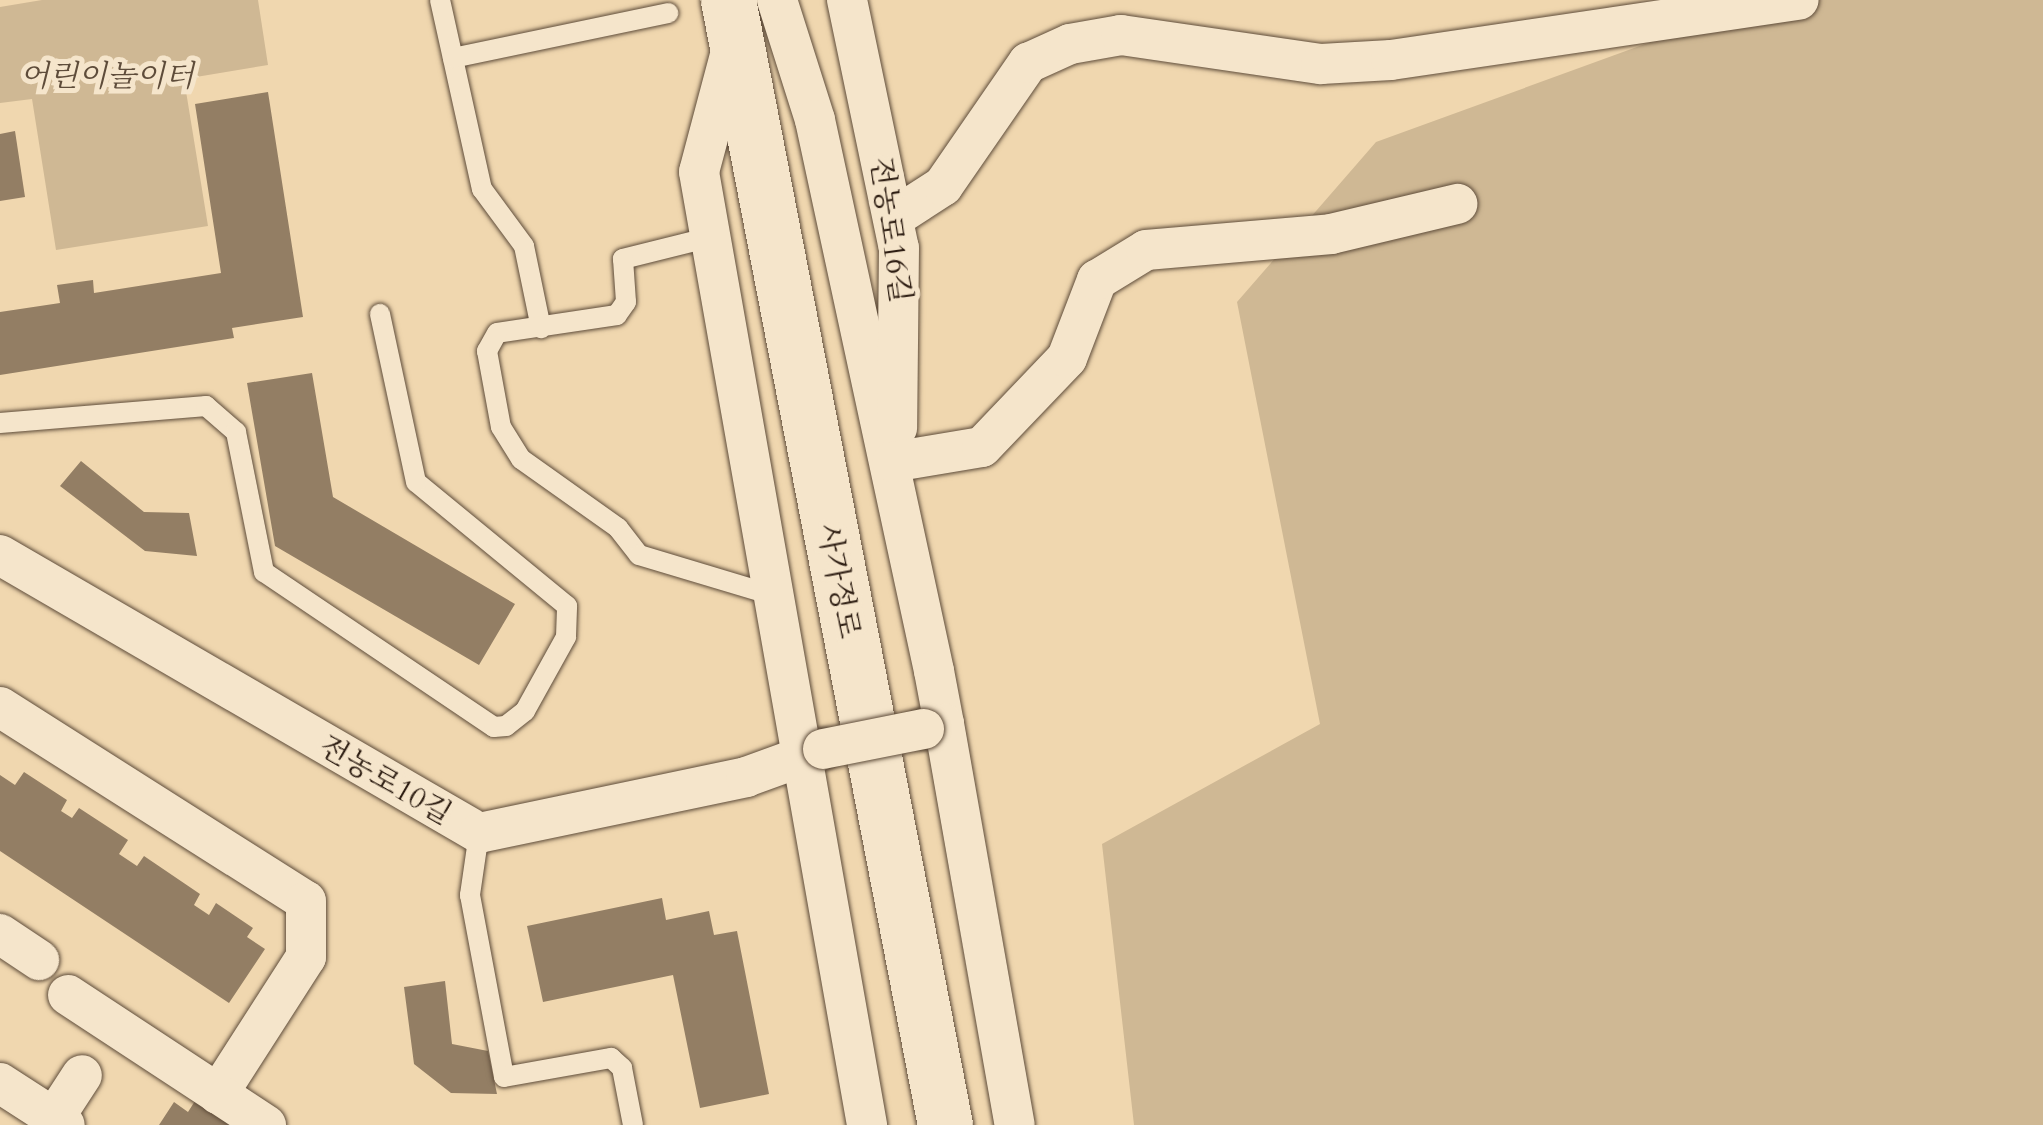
<!DOCTYPE html>
<meta charset="utf-8">
<style>
body{margin:0}
#map{position:relative;width:2043px;height:1125px;overflow:hidden;background:#f0d7af;font-family:Cardo,"Noto Serif KR",serif}
div>[style]{position:absolute}
.green>*{inset:0;background:#cfb894}
.building>*{inset:0;background:#937e64}
.roads{filter:drop-shadow(0 0 2px #5e4c3a) drop-shadow(0 0 2px #5e4c3a)}
.service>*{height:20px;margin:-10px;padding:0 10px;transform-origin:10px;border-radius:10px;background:#f5e5cb}
.minor>*{height:40px;margin:-20px;padding:0 20px;transform-origin:20px;border-radius:20px;background:#f5e5cb}
.secondary>*{height:55px;margin:-27.5px;padding:0 27.5px;transform-origin:27.5px;border-radius:27.5px;background:#f5e5cb}
.bridges{filter:drop-shadow(0 0 2px #5e4c3a) drop-shadow(0 0 2px #5e4c3a)}
.minor-bridge>*{height:40px;margin:-20px;padding:0 20px;transform-origin:20px;border-radius:20px;background:#f5e5cb}
span{translate:-50% -50%;white-space:nowrap;text-align:center;line-height:1.15;-webkit-text-stroke:10px #f5e5cb;paint-order:stroke}
.park-label{font-size:30px;color:#5e4c3a;font-style:italic}
.street-label{font-size:30px;color:#2e1e13}
</style>
<div id="map">
<div class="green">
<div style="clip-path:polygon(42px 0,258px 0,268px 65px,184px 79px,208px 226px,56px 250px,32px 99px,0 103px,0 7px)"></div>
<div style="clip-path:polygon(1766px 0,2043px 0,2043px 1125px,1134px 1125px,1102px 844px,1320px 724px,1237px 302px,1376px 142px)"></div>
</div>
<div class="building">
<div style="clip-path:polygon(268px 92px,303px 317px,232px 328px,234px 338px,0 375px,0 312px,60px 303px,57px 285px,93px 280px,94px 293px,221px 273px,195px 104px)"></div>
<div style="clip-path:polygon(15px 131px,25px 197px,0 201px,0 134px)"></div>
<div style="clip-path:polygon(312px 373px,333px 497px,515px 604px,479px 665px,275px 546px,247px 383px)"></div>
<div style="clip-path:polygon(81px 461px,144px 512px,189px 513px,197px 556px,145px 551px,60px 486px)"></div>
<div style="clip-path:polygon(24px 772px,67px 800px,61px 811px,72px 818px,79px 808px,128px 840px,119px 854px,137px 866px,144px 856px,200px 894px,194px 905px,209px 915px,216px 903px,253px 928px,247px 937px,265px 949px,229px 1003px,0 851px,0 775px,15px 785px)"></div>
<div style="clip-path:polygon(662px 898px,666px 920px,709px 911px,714px 935px,737px 931px,769px 1094px,700px 1108px,673px 975px,543px 1002px,527px 926px)"></div>
<div style="clip-path:polygon(445px 981px,452px 1044px,488px 1051px,497px 1094px,451px 1093px,414px 1064px,404px 987px)"></div>
<div style="clip-path:polygon(195px 1101px,230px 1125px,159px 1125px,174px 1102px,188px 1112px)"></div>
</div>
<div class="roads">
<div class="service">
<div style="left:440px;top:0;width:194px;rotate:77.5deg"></div>
<div style="left:482px;top:189px;width:71px;rotate:53.6deg"></div>
<div style="left:524px;top:246px;width:84px;rotate:78.3deg"></div>
<div style="left:453px;top:58px;width:220px;rotate:-11.8deg"></div>
<div style="left:711px;top:237px;width:91px;rotate:166deg"></div>
<div style="left:623px;top:259px;width:43px;rotate:86deg"></div>
<div style="left:626px;top:302px;width:16px;rotate:125deg"></div>
<div style="left:617px;top:315px;width:121px;rotate:171.5deg"></div>
<div style="left:497px;top:333px;width:21px;rotate:119deg"></div>
<div style="left:487px;top:351px;width:77px;rotate:79.6deg"></div>
<div style="left:501px;top:427px;width:38px;rotate:58deg"></div>
<div style="left:521px;top:459px;width:119px;rotate:35.4deg"></div>
<div style="left:618px;top:528px;width:34px;rotate:52deg"></div>
<div style="left:639px;top:555px;width:143px;rotate:16.7deg"></div>
<div style="left:0;top:423px;width:207px;rotate:-4.7deg"></div>
<div style="left:206px;top:406px;width:40px;rotate:41deg"></div>
<div style="left:236px;top:432px;width:143px;rotate:78.7deg"></div>
<div style="left:264px;top:572px;width:277px;rotate:34deg"></div>
<div style="left:494px;top:727px;width:12px;rotate:-5deg"></div>
<div style="left:506px;top:726px;width:24px;rotate:-38deg"></div>
<div style="left:525px;top:711px;width:85px;rotate:-61deg"></div>
<div style="left:566px;top:637px;width:31px;rotate:-88deg"></div>
<div style="left:567px;top:606px;width:195px;rotate:-140.6deg"></div>
<div style="left:416px;top:482px;width:172px;rotate:-102.1deg"></div>
<div style="left:479px;top:833px;width:63px;rotate:98.3deg"></div>
<div style="left:470px;top:895px;width:185px;rotate:79.4deg"></div>
<div style="left:504px;top:1077px;width:109px;rotate:-10.1deg"></div>
<div style="left:611px;top:1058px;width:15px;rotate:42deg"></div>
<div style="left:622px;top:1068px;width:58px;rotate:79.1deg"></div>
</div>
<div class="minor">
<div style="left:777px;top:0;width:126px;rotate:72.4deg"></div>
<div style="left:815px;top:120px;width:564px;rotate:77.81deg"></div>
<div style="left:934px;top:671px;width:54px;rotate:79.3deg"></div>
<div style="left:944px;top:724px;width:21px;rotate:166deg"></div>
<div style="left:847px;top:0;width:253px;rotate:78.2deg"></div>
<div style="left:899px;top:248px;width:180px;rotate:90.6deg"></div>
<div style="left:733px;top:44px;width:132px;rotate:104.9deg"></div>
<div style="left:699px;top:172px;width:968px;rotate:80deg"></div>
<div style="left:895px;top:217px;width:57px;rotate:-32.9deg"></div>
<div style="left:943px;top:186px;width:150px;rotate:-55.4deg"></div>
<div style="left:1028px;top:63px;width:46px;rotate:-24.3deg"></div>
<div style="left:1070px;top:44px;width:52px;rotate:-10deg"></div>
<div style="left:1121px;top:35px;width:202px;rotate:8.3deg"></div>
<div style="left:1321px;top:64px;width:70px;rotate:-3.3deg"></div>
<div style="left:1391px;top:60px;width:412px;rotate:-8.4deg"></div>
<div style="left:892px;top:462px;width:91px;rotate:-9.5deg"></div>
<div style="left:982px;top:447px;width:123px;rotate:-46.3deg"></div>
<div style="left:1067px;top:358px;width:84px;rotate:-69deg"></div>
<div style="left:1097px;top:280px;width:57px;rotate:-31.5deg"></div>
<div style="left:1146px;top:250px;width:186px;rotate:-4.9deg"></div>
<div style="left:1331px;top:234px;width:130px;rotate:-13.4deg"></div>
<div style="left:0;top:555px;width:554px;rotate:30.13deg"></div>
<div style="left:479px;top:833px;width:273px;rotate:-11.8deg"></div>
<div style="left:746px;top:777px;width:82px;rotate:-20deg"></div>
<div style="left:0;top:707px;width:362px;rotate:32.4deg"></div>
<div style="left:306px;top:901px;width:56px;rotate:90deg"></div>
<div style="left:306px;top:957px;width:163px;rotate:122.7deg"></div>
<div style="left:944px;top:724px;width:407px;rotate:80deg"></div>
<div style="left:0;top:934px;width:47px;rotate:33.7deg"></div>
<div style="left:68px;top:995px;width:237px;rotate:33.3deg"></div>
<div style="left:0;top:1083px;width:77px;rotate:32.9deg"></div>
<div style="left:54px;top:1118px;width:51px;rotate:-56.9deg"></div>
</div>
<div class="secondary">
<div style="left:728px;top:0;width:1146px;rotate:79.08deg"></div>
</div>
</div>
<div class="bridges">
<div class="minor-bridge">
<div style="left:823px;top:749px;width:103px;rotate:-11.2deg"></div>
</div>
</div>
<div class="park-label">
<span style="left:107px;top:77px">어린이놀이터</span>
</div>
<div class="street-label">
<span style="left:890px;top:230px;rotate:82deg">전농로16길</span>
<span style="left:838px;top:581px;rotate:79deg">사가정로</span>
<span style="left:385px;top:781px;rotate:30deg">전농로10길</span>
</div>
</div>
